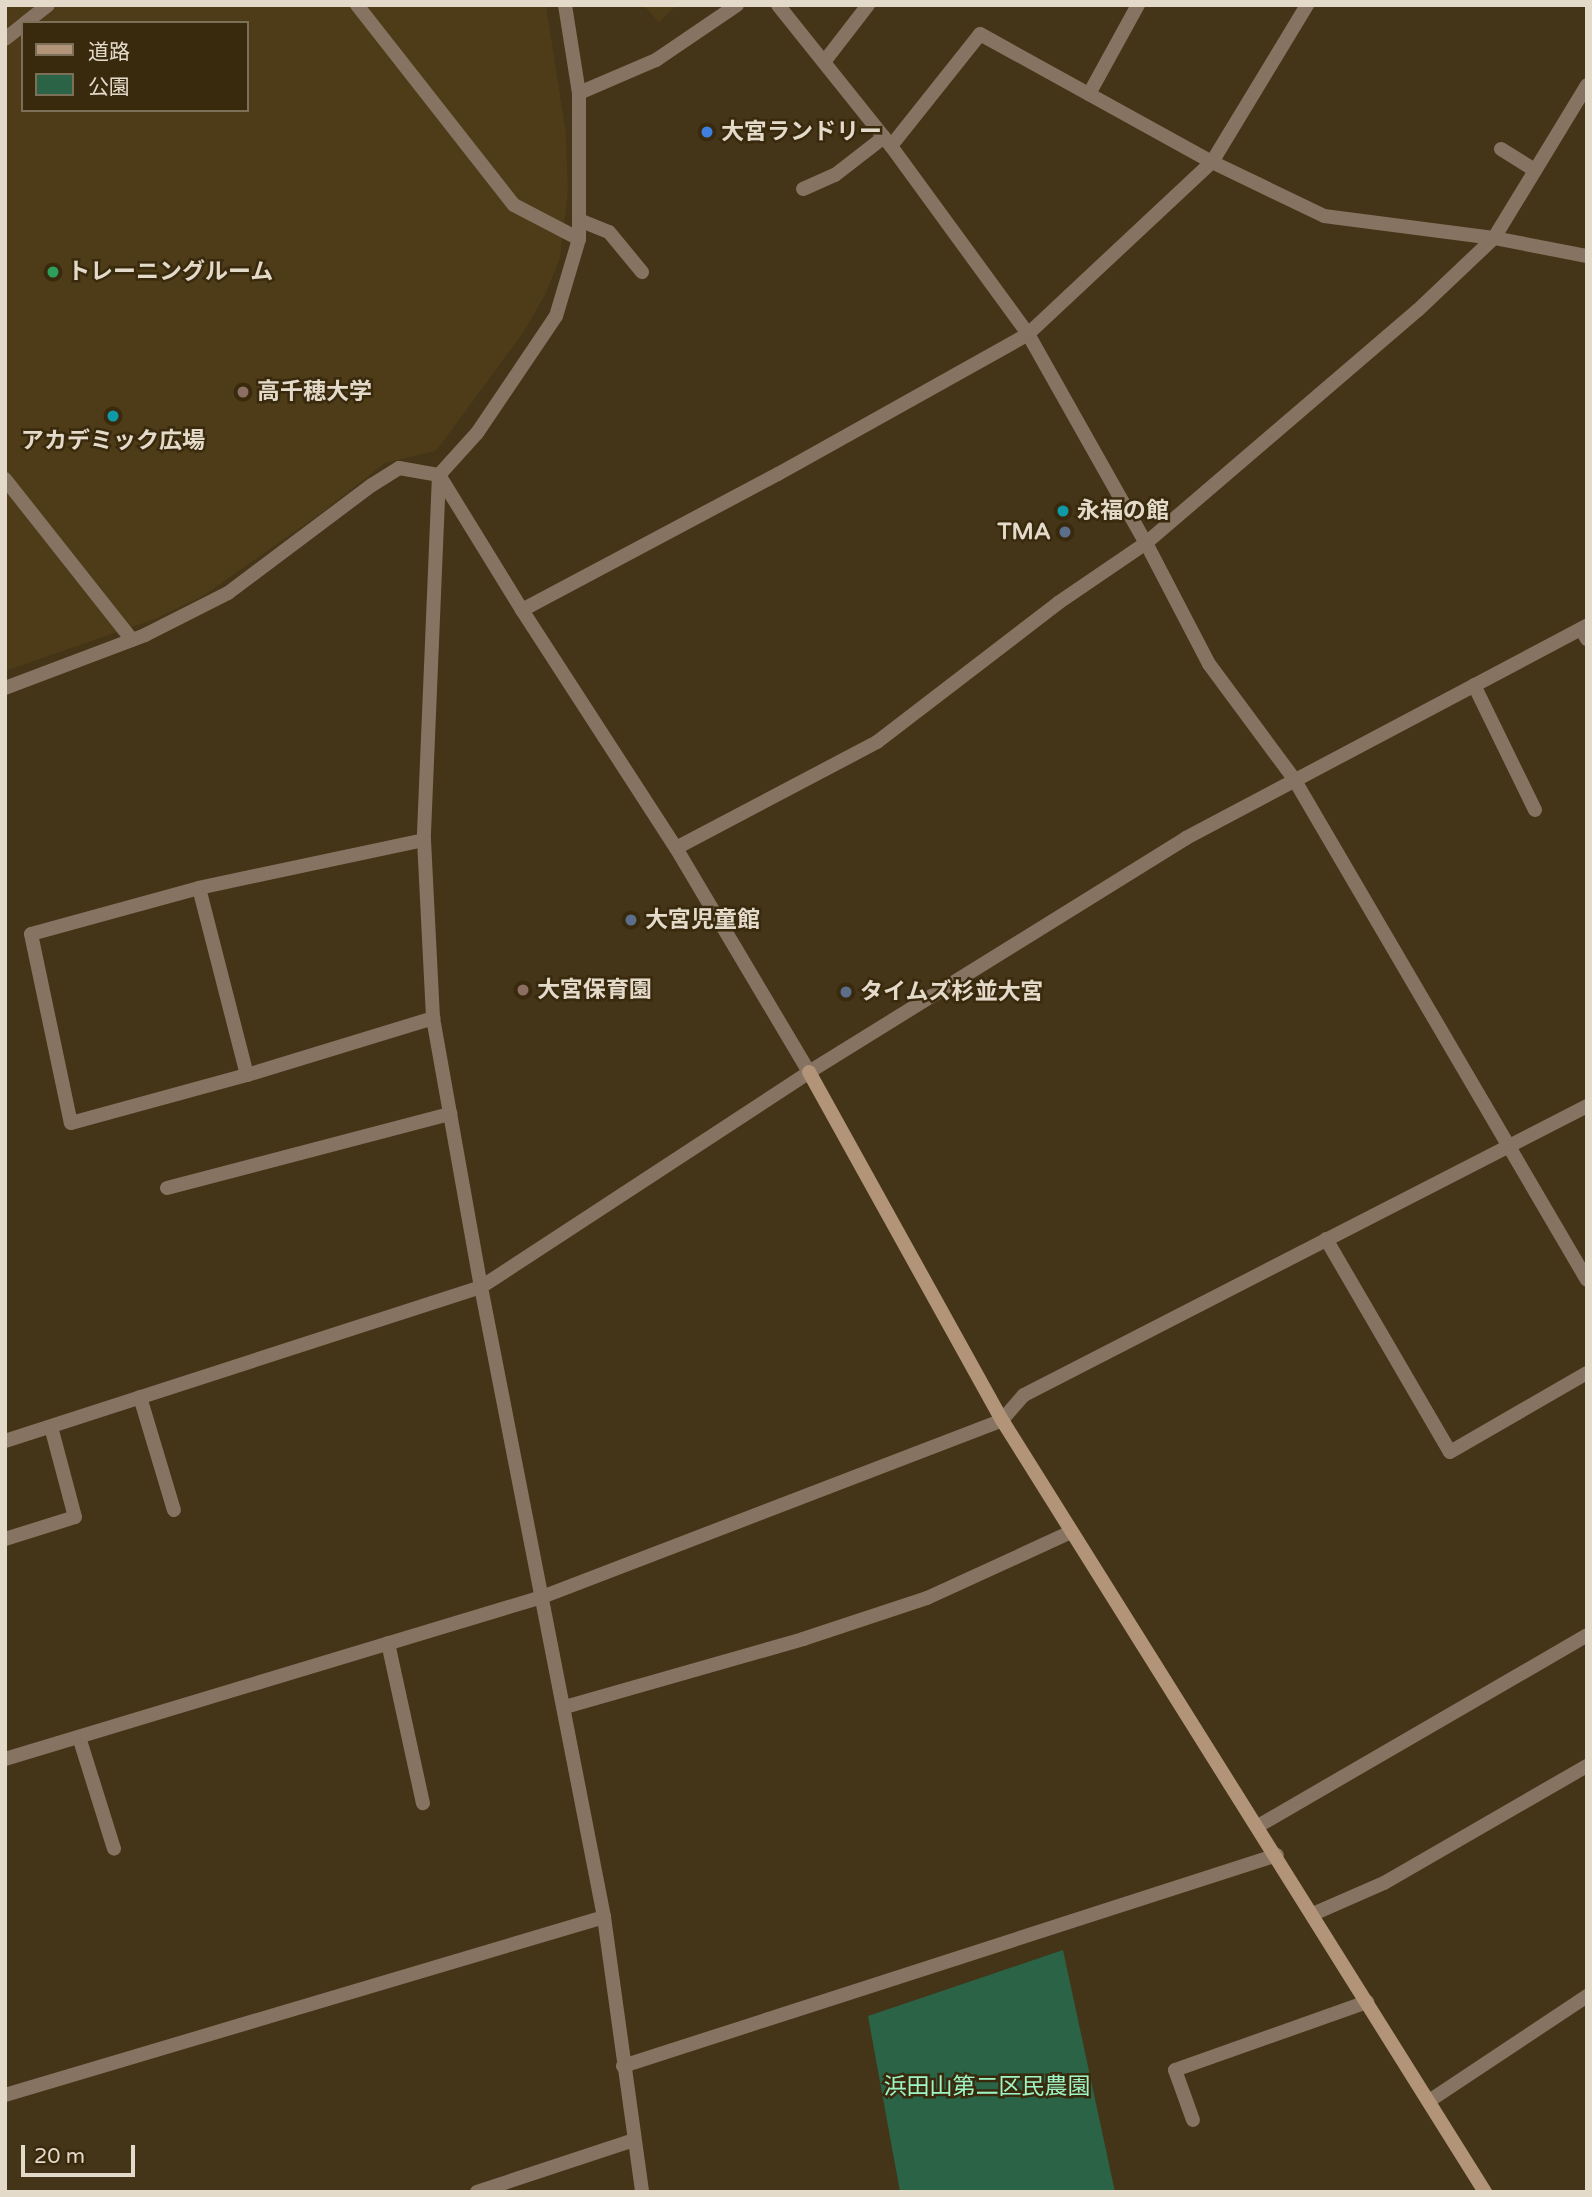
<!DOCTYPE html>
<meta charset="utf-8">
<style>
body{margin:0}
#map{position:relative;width:1592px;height:2197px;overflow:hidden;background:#443418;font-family:"Varela Round","Noto Sans JP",sans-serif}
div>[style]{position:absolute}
.built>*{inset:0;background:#4e3b17}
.green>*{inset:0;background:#2a6346}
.lane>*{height:14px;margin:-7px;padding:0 7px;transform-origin:7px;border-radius:7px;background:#867361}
.street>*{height:14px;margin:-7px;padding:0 7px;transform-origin:7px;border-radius:7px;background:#867361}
.secondary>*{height:14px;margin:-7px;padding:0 7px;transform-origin:7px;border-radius:7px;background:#b29478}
.dots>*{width:19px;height:19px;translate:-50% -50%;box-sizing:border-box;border:4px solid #392a0e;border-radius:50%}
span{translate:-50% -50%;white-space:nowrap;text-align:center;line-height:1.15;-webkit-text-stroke:5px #392a0e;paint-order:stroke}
.poi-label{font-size:23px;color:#e4daca;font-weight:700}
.left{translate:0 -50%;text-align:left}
.right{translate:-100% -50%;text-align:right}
.park-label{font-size:23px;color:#9ef5c5}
.frame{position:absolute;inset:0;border:7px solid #e4daca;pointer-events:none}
.legend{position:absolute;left:21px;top:21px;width:228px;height:91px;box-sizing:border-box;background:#392a0e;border:2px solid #7d7059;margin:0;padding:9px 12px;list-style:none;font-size:21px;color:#e4daca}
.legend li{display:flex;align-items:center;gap:14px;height:35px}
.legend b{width:35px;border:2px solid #7d7059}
.scale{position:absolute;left:21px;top:2145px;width:114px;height:32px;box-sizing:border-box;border:4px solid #e4daca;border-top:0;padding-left:9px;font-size:21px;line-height:24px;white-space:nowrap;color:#e4daca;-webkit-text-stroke:5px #392a0e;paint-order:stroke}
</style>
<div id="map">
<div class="built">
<div style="clip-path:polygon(evenodd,5px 5px,546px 5px,566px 134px,568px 191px,560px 258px,545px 295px,523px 333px,436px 451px,385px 463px,320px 514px,203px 596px,155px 619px,5px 671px,5px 5px,23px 23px,247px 23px,247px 110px,23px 110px,23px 23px)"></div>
<div style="clip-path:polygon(643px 5px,677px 5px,659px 22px)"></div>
</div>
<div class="green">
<div style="clip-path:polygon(1063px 1950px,1115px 2192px,900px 2192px,868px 2016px)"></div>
</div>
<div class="lane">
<div style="left:357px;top:5px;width:254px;rotate:51.9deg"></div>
<div style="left:514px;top:205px;width:73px;rotate:27.6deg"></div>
<div style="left:25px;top:23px;width:29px;rotate:-38deg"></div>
<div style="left:5px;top:39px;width:23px;rotate:-38deg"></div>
<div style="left:824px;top:62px;width:72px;rotate:-52.3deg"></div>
<div style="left:1089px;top:94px;width:102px;rotate:-61.2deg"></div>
<div style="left:891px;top:146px;width:143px;rotate:-51.5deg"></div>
<div style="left:980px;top:34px;width:265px;rotate:28.9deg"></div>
<div style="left:1212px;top:162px;width:124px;rotate:25.7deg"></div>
<div style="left:1324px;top:216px;width:171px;rotate:7.4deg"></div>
<div style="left:1494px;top:238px;width:95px;rotate:11deg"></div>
<div style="left:1501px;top:149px;width:40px;rotate:32deg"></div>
<div style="left:803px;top:189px;width:35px;rotate:-24deg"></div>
<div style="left:835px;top:175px;width:62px;rotate:-37.8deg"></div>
<div style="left:5px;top:479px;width:205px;rotate:51.7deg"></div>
<div style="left:1581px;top:629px;width:12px;rotate:59deg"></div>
<div style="left:1474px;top:685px;width:139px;rotate:64deg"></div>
<div style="left:424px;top:840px;width:230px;rotate:168deg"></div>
<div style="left:199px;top:888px;width:174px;rotate:164.7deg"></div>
<div style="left:31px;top:934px;width:193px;rotate:78.1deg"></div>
<div style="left:71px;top:1123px;width:182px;rotate:-15.3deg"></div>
<div style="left:247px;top:1075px;width:195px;rotate:-17deg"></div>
<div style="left:199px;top:888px;width:193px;rotate:75.6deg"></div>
<div style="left:167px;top:1188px;width:293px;rotate:-14.7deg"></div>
<div style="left:140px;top:1397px;width:118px;rotate:73.3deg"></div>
<div style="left:5px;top:1539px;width:73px;rotate:-17.4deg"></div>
<div style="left:75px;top:1517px;width:93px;rotate:-104.9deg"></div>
<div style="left:542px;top:1597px;width:493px;rotate:-21deg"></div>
<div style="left:388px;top:1643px;width:164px;rotate:77.7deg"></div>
<div style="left:565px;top:1707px;width:248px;rotate:-15.9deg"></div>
<div style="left:803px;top:1639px;width:131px;rotate:-18.3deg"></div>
<div style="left:927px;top:1598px;width:158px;rotate:-24.6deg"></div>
<div style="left:79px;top:1737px;width:117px;rotate:72.6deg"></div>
<div style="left:1313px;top:1914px;width:77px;rotate:-23.6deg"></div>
<div style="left:1384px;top:1883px;width:234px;rotate:-30deg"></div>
<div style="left:5px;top:2095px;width:625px;rotate:-16.55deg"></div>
<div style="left:1193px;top:2120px;width:53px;rotate:-109.8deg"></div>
<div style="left:1175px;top:2070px;width:204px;rotate:-19.5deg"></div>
<div style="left:477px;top:2192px;width:165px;rotate:-18.3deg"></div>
</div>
<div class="street">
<div style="left:565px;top:5px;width:89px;rotate:81deg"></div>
<div style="left:579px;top:93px;width:146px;rotate:90deg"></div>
<div style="left:579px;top:239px;width:80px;rotate:106.6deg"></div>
<div style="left:556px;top:316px;width:141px;rotate:124deg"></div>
<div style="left:477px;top:433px;width:57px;rotate:132.1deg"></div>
<div style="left:439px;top:475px;width:365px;rotate:92.4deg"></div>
<div style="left:424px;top:840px;width:178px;rotate:87.1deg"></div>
<div style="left:433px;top:1018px;width:273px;rotate:79.9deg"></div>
<div style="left:481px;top:1287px;width:642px;rotate:78.95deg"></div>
<div style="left:604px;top:1917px;width:278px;rotate:82.1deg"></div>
<div style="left:778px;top:5px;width:181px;rotate:51.3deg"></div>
<div style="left:891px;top:146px;width:233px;rotate:53.9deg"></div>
<div style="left:1028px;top:334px;width:240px;rotate:60.6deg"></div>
<div style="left:1146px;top:543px;width:136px;rotate:62.5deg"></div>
<div style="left:1209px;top:664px;width:143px;rotate:53.5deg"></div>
<div style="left:1294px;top:779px;width:580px;rotate:59.68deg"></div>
<div style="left:579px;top:93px;width:84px;rotate:-23.2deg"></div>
<div style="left:656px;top:60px;width:98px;rotate:-34.2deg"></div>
<div style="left:579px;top:220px;width:32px;rotate:22deg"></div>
<div style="left:609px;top:232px;width:52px;rotate:50.5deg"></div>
<div style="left:522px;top:610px;width:290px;rotate:-28deg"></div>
<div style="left:778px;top:474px;width:287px;rotate:-29.2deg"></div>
<div style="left:1028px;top:334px;width:252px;rotate:-43.1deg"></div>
<div style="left:1212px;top:162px;width:184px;rotate:-58.8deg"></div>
<div style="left:5px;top:688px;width:150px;rotate:-20.7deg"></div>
<div style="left:145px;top:635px;width:93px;rotate:-26.8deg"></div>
<div style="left:228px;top:593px;width:180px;rotate:-36.9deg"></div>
<div style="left:372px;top:485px;width:32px;rotate:-32deg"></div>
<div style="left:399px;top:468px;width:41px;rotate:9.9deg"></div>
<div style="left:439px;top:475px;width:158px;rotate:58.4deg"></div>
<div style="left:522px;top:610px;width:283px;rotate:57.1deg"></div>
<div style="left:676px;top:848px;width:261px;rotate:59.3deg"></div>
<div style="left:676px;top:848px;width:227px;rotate:-27.8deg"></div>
<div style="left:877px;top:742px;width:228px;rotate:-37.5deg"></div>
<div style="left:1058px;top:603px;width:107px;rotate:-34.3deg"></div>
<div style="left:1146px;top:543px;width:358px;rotate:-40.6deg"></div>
<div style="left:1418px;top:310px;width:105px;rotate:-43.5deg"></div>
<div style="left:1494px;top:238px;width:179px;rotate:-58.7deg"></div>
<div style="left:1326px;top:1239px;width:246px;rotate:59.8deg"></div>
<div style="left:1450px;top:1452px;width:158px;rotate:-30deg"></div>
<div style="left:1002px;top:1420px;width:33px;rotate:-49deg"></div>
<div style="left:1024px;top:1395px;width:633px;rotate:-27.17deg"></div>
<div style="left:5px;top:1441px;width:500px;rotate:-17.93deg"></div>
<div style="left:481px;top:1287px;width:392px;rotate:-33.2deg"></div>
<div style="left:809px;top:1072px;width:444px;rotate:-31.8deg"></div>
<div style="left:1186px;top:838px;width:454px;rotate:-27.9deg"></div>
<div style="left:5px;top:1759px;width:561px;rotate:-16.79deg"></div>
<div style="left:1258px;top:1826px;width:380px;rotate:-30.1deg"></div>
<div style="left:623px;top:2066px;width:687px;rotate:-17.88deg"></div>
<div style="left:1429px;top:2101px;width:190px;rotate:-33.6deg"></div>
</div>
<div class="secondary">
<div style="left:809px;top:1072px;width:398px;rotate:61deg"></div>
<div style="left:1002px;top:1420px;width:911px;rotate:57.97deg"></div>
</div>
<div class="dots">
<div style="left:707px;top:132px;background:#3f7fe0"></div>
<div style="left:53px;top:272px;background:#2e9e5b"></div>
<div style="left:243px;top:392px;background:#8d6e63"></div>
<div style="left:113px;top:416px;background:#0f9aa8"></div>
<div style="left:1063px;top:511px;background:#0f9aa8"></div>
<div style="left:1065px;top:532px;background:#5c6f8a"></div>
<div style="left:631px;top:920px;background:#5c6f8a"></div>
<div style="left:523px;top:990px;background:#8d6e63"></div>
<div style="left:846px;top:992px;background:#5c6f8a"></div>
</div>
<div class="poi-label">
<span class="left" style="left:721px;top:132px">大宮ランドリー</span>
<span class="left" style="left:67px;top:272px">トレーニングルーム</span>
<span class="left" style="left:257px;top:392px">高千穂大学</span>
<span style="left:113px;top:441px">アカデミック広場</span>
<span class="left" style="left:1077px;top:511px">永福の館</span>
<span class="right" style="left:1051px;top:532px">TMA</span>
<span class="left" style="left:645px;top:920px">大宮児童館</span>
<span class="left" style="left:537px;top:990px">大宮保育園</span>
<span class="left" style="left:860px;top:992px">タイムズ杉並大宮</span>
</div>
<div class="park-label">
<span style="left:987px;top:2087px">浜田山第二区民農園</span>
</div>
<div class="frame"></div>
<ul class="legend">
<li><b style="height:9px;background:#b29478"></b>道路</li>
<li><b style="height:19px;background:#2a6346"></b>公園</li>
</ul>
<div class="scale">20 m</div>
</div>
